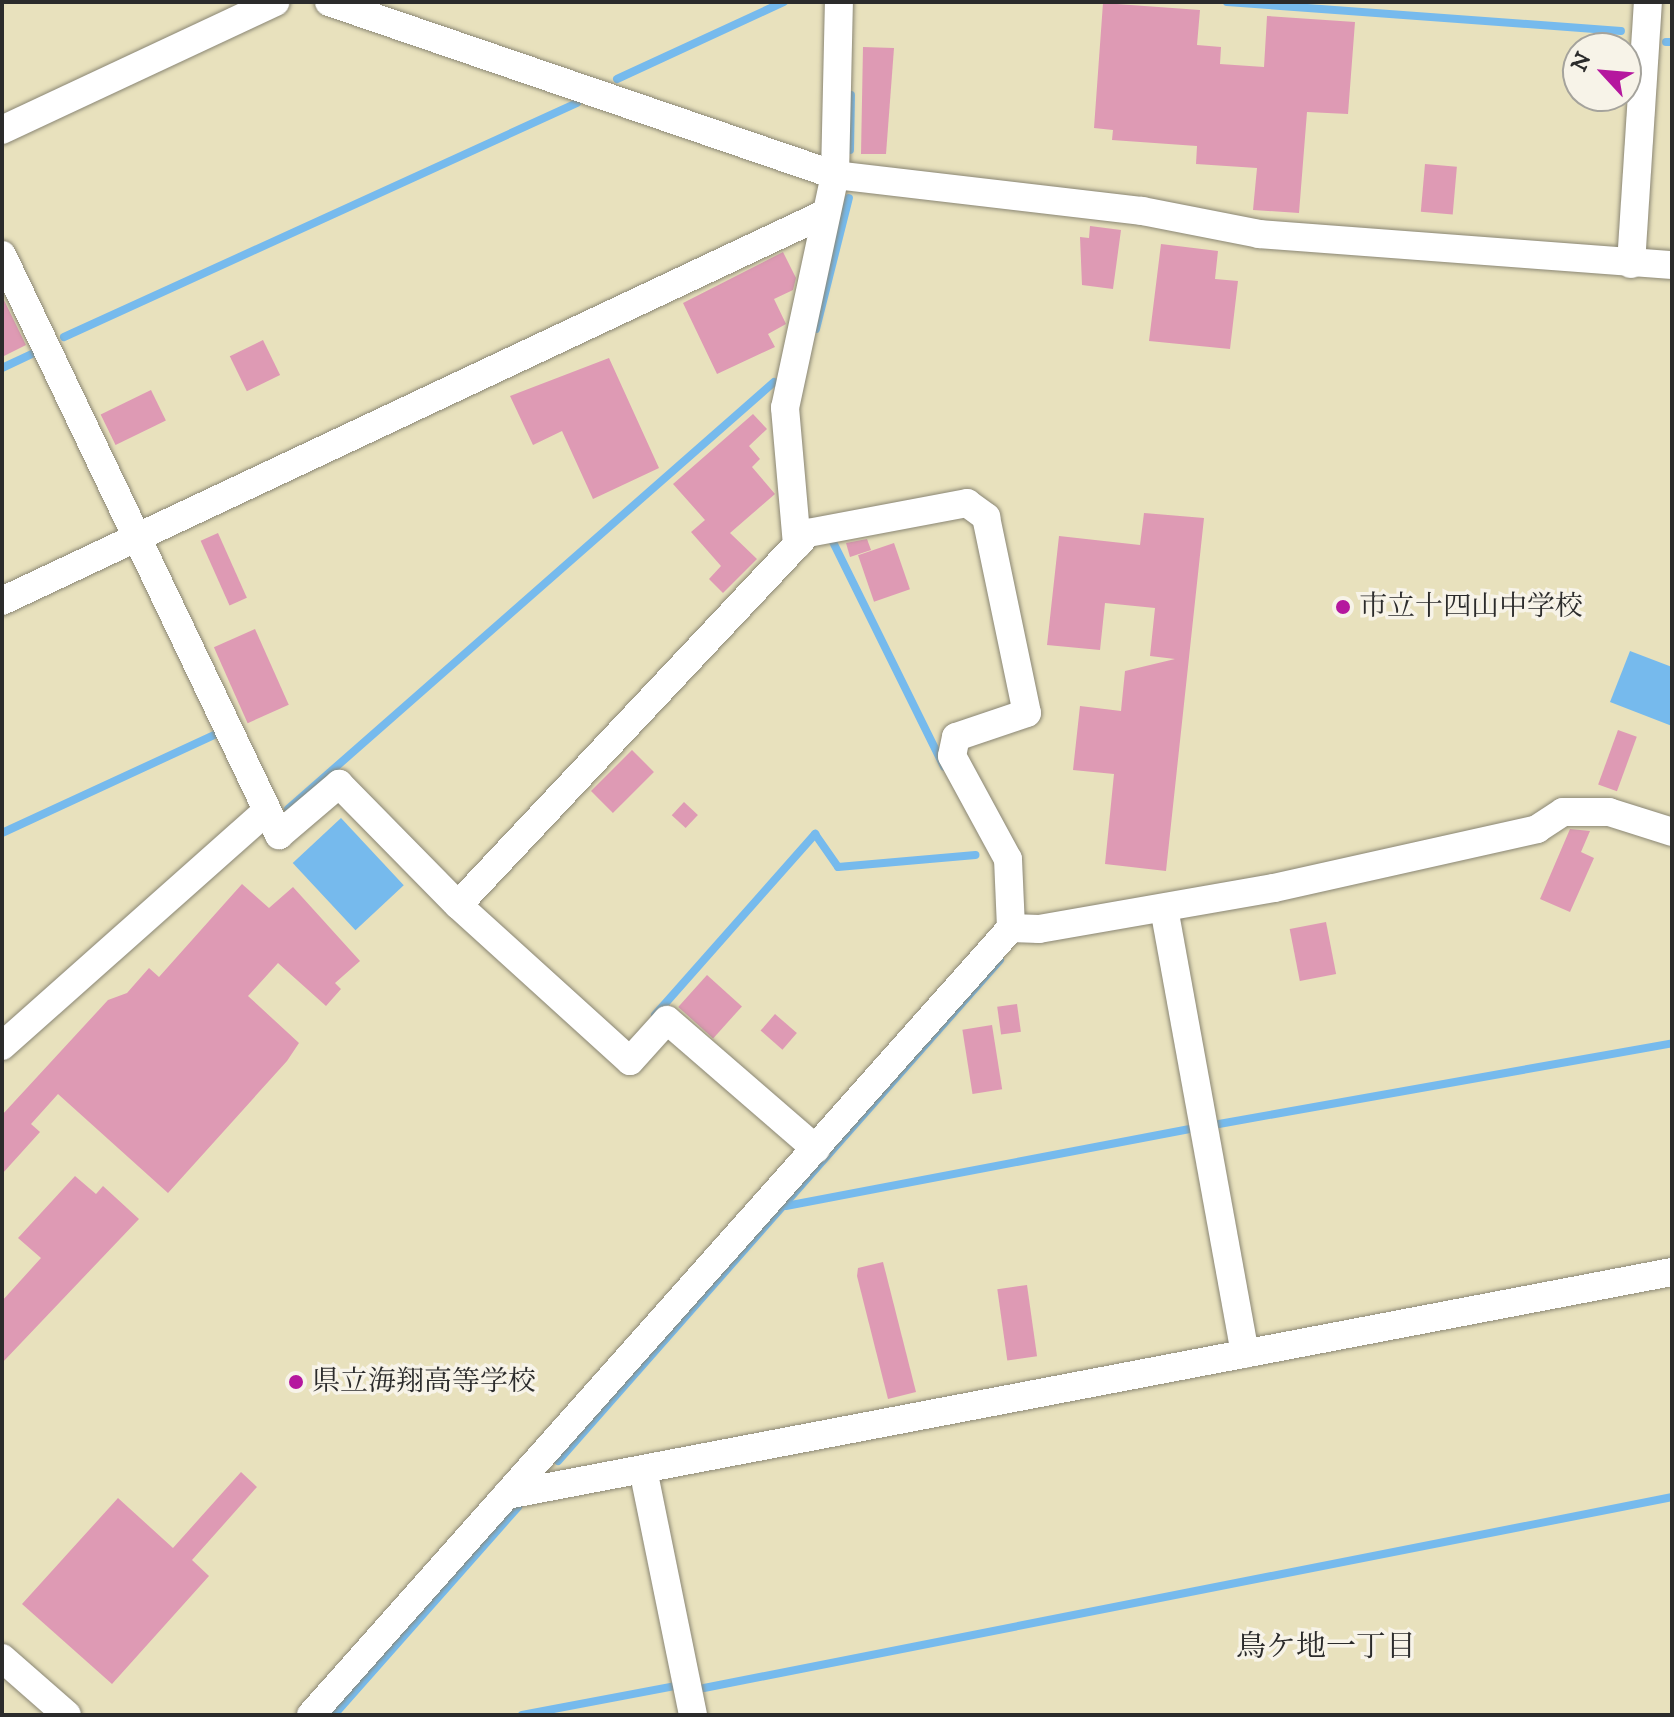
<!DOCTYPE html>
<meta charset="utf-8">
<style>
body{margin:0}
#map{position:relative;width:1674px;height:1717px;overflow:hidden;background:#e8e1bd;font-family:"IM FELL DW Pica","Noto Serif JP",serif}
div>[style]{position:absolute}
.water>*{inset:0;background:#76baed;transform-origin:0 0}
.stream>*{height:8px;margin:-4px;padding:0 4px;transform-origin:4px;border-radius:4px;background:#76baed}
.building>*{inset:0;background:#de9ab4;transform-origin:0 0}
.roads{filter:drop-shadow(0 0 2px #8a8674) drop-shadow(0 0 2px #8a8674)}
.street>*{height:28px;margin:-14px;padding:0 14px;transform-origin:14px;border-radius:14px;background:#fff}
.dots>*{width:22px;height:22px;translate:-50% -50%;box-sizing:border-box;border:4px solid #f7f3e8;border-radius:50%}
span{translate:-50% -50%;white-space:nowrap;text-align:center;line-height:1.15;-webkit-text-stroke:7px #f7f3e8;paint-order:stroke}
.poi-label{font-size:28px;color:#2b2b2b}
.left{translate:0 -50%;text-align:left}
.neighbourhood-label{font-size:30px;color:#2b2b2b}
.frame{position:absolute;inset:0;border:4px solid #2b2b2b;pointer-events:none}
.north{position:absolute;left:1562px;top:32px;width:80px;height:80px;box-sizing:border-box;background:#f7f3e8;border:2px solid #a5a39c;border-radius:50%;rotate:296deg;font-size:22px;font-weight:700;line-height:32px;text-align:center;color:#2b2b2b}
.north::after{content:'';display:block;margin:auto;width:28px;height:36px;background:#b5179e;clip-path:polygon(50% 0,100% 100%,50% 72%,0 100%)}
</style>
<div id="map">
<div class="water">
<div style="clip-path:polygon(1630px 651px,1672px 667px,1672px 726px,1610px 702px)"></div>
<div style="left:341px;top:818px;width:92px;height:66px;rotate:47deg"></div>
</div>
<div class="stream">
<div style="left:1227px;top:2px;width:395px;rotate:4.2deg"></div>
<div style="left:1666px;top:42px;width:6px"></div>
<div style="left:617px;top:79px;width:184px;rotate:-24.8deg"></div>
<div style="left:850px;top:150px;width:55px;rotate:-89deg"></div>
<div style="left:816px;top:329px;width:135px;rotate:-75.9deg"></div>
<div style="left:64px;top:337px;width:564px;rotate:-24.52deg"></div>
<div style="left:2px;top:368px;width:35px;rotate:-25deg"></div>
<div style="left:831px;top:538px;width:255px;rotate:63.7deg"></div>
<div style="left:288px;top:809px;width:647px;rotate:-41.3deg"></div>
<div style="left:2px;top:833px;width:234px;rotate:-24.8deg"></div>
<div style="left:655px;top:1015px;width:242px;rotate:-48.5deg"></div>
<div style="left:815px;top:834px;width:40px;rotate:55.1deg"></div>
<div style="left:838px;top:867px;width:138px;rotate:-5deg"></div>
<div style="left:1219px;top:1124px;width:460px;rotate:-10.1deg"></div>
<div style="left:786px;top:1206px;width:411px;rotate:-10.8deg"></div>
<div style="left:558px;top:1461px;width:668px;rotate:-48.58deg"></div>
<div style="left:704px;top:1688px;width:987px;rotate:-11.16deg"></div>
<div style="left:334px;top:1715px;width:278px;rotate:-48.5deg"></div>
<div style="left:522px;top:1715px;width:162px;rotate:-10.7deg"></div>
</div>
<div class="building">
<div style="clip-path:polygon(1103px 3px,1200px 10px,1197px 45px,1221px 47px,1220px 64px,1264px 67px,1267px 16px,1355px 22px,1348px 114px,1307px 112px,1299px 213px,1253px 210px,1257px 168px,1196px 164px,1197px 146px,1112px 140px,1113px 130px,1094px 128px)"></div>
<div style="clip-path:polygon(863px 47px,894px 48px,886px 154px,861px 154px)"></div>
<div style="left:1425px;top:164px;width:32px;height:48px;rotate:5deg"></div>
<div style="clip-path:polygon(1090px 226px,1121px 230px,1113px 289px,1082px 285px,1080px 237px,1089px 238px)"></div>
<div style="clip-path:polygon(1161px 244px,1218px 251px,1215px 279px,1238px 281px,1230px 349px,1149px 341px)"></div>
<div style="clip-path:polygon(783px 252px,796px 278px,793px 290px,774px 299px,786px 324px,768px 334px,775px 347px,717px 374px,683px 303px)"></div>
<div style="clip-path:polygon(2px 296px,26px 345px,2px 357px)"></div>
<div style="left:263px;top:340px;width:39px;height:37px;rotate:64deg"></div>
<div style="clip-path:polygon(609px 358px,659px 468px,593px 499px,562px 431px,533px 445px,510px 396px)"></div>
<div style="left:151px;top:390px;width:34px;height:56px;rotate:64deg"></div>
<div style="clip-path:polygon(753px 414px,767px 429px,749px 446px,760px 459px,752px 467px,775px 494px,730px 533px,757px 559px,723px 593px,709px 579px,721px 566px,691px 532px,705px 520px,673px 484px)"></div>
<div style="clip-path:polygon(1144px 513px,1204px 518px,1166px 871px,1105px 864px,1114px 774px,1073px 770px,1080px 706px,1121px 711px,1125px 671px,1175px 659px,1150px 656px,1155px 608px,1105px 603px,1100px 650px,1047px 645px,1059px 536px,1140px 545px)"></div>
<div style="left:218px;top:533px;width:71px;height:19px;rotate:66deg"></div>
<div style="clip-path:polygon(867px 539px,871px 550px,850px 557px,846px 543px)"></div>
<div style="left:894px;top:543px;width:49px;height:38px;rotate:71deg"></div>
<div style="left:255px;top:629px;width:83px;height:45px;rotate:66deg"></div>
<div style="left:1618px;top:730px;width:20px;height:58px;rotate:20deg"></div>
<div style="left:632px;top:750px;width:31px;height:58px;rotate:45deg"></div>
<div style="left:684px;top:802px;width:19px;height:18px;rotate:43deg"></div>
<div style="clip-path:polygon(1570px 829px,1590px 831px,1581px 852px,1594px 858px,1570px 912px,1540px 899px)"></div>
<div style="clip-path:polygon(242px 884px,269px 908px,293px 887px,360px 961px,335px 983px,341px 989px,326px 1006px,278px 963px,248px 996px,299px 1043px,287px 1061px,168px 1193px,58px 1094px,31px 1124px,40px 1132px,2px 1174px,2px 1115px,108px 1000px,127px 993px,149px 968px,159px 977px)"></div>
<div style="left:1326px;top:922px;width:53px;height:37px;rotate:79deg"></div>
<div style="left:707px;top:975px;width:47px;height:43px;rotate:42deg"></div>
<div style="left:1017px;top:1004px;width:28px;height:20px;rotate:82deg"></div>
<div style="left:775px;top:1014px;width:29px;height:22px;rotate:41deg"></div>
<div style="left:992px;top:1025px;width:65px;height:30px;rotate:81deg"></div>
<div style="clip-path:polygon(75px 1176px,96px 1194px,103px 1186px,139px 1219px,2px 1363px,2px 1301px,41px 1258px,18px 1238px)"></div>
<div style="clip-path:polygon(883px 1262px,916px 1392px,888px 1399px,857px 1276px,858px 1268px)"></div>
<div style="left:1027px;top:1285px;width:72px;height:30px;rotate:82deg"></div>
<div style="clip-path:polygon(241px 1472px,257px 1487px,192px 1560px,209px 1576px,112px 1684px,22px 1604px,118px 1498px,173px 1548px)"></div>
</div>
<div class="roads">
<div class="street">
<div style="left:329px;top:2px;width:535px;rotate:18.88deg"></div>
<div style="left:835px;top:175px;width:309px;rotate:6.7deg"></div>
<div style="left:1142px;top:211px;width:119px;rotate:11.1deg"></div>
<div style="left:1259px;top:234px;width:414px;rotate:4.3deg"></div>
<div style="left:2px;top:130px;width:302px;rotate:-25.1deg"></div>
<div style="left:2px;top:255px;width:643px;rotate:64.47deg"></div>
<div style="left:279px;top:835px;width:79px;rotate:-40.4deg"></div>
<div style="left:339px;top:784px;width:170px;rotate:45.5deg"></div>
<div style="left:458px;top:905px;width:232px;rotate:42.2deg"></div>
<div style="left:630px;top:1061px;width:55px;rotate:-47.9deg"></div>
<div style="left:667px;top:1020px;width:197px;rotate:40.9deg"></div>
<div style="left:1631px;top:264px;width:263px;rotate:-86.3deg"></div>
<div style="left:797px;top:545px;width:138px;rotate:-95deg"></div>
<div style="left:785px;top:408px;width:238px;rotate:-77.9deg"></div>
<div style="left:835px;top:175px;width:173px;rotate:-88.7deg"></div>
<div style="left:2px;top:601px;width:909px;rotate:-25.21deg"></div>
<div style="left:458px;top:905px;width:511px;rotate:-46.75deg"></div>
<div style="left:808px;top:533px;width:162px;rotate:-10.7deg"></div>
<div style="left:967px;top:503px;width:24px;rotate:36deg"></div>
<div style="left:986px;top:517px;width:200px;rotate:78.2deg"></div>
<div style="left:1027px;top:713px;width:75px;rotate:161.3deg"></div>
<div style="left:956px;top:737px;width:19px;rotate:102deg"></div>
<div style="left:952px;top:756px;width:117px;rotate:61.5deg"></div>
<div style="left:1008px;top:859px;width:69px;rotate:87.5deg"></div>
<div style="left:1164px;top:908px;width:453px;rotate:79.7deg"></div>
<div style="left:2px;top:1046px;width:353px;rotate:-41.6deg"></div>
<div style="left:644px;top:1474px;width:246px;rotate:78.5deg"></div>
<div style="left:507px;top:1495px;width:1186px;rotate:-10.84deg"></div>
<div style="left:2px;top:1658px;width:86px;rotate:41.2deg"></div>
<div style="left:311px;top:1715px;width:1053px;rotate:-48.35deg"></div>
<div style="left:1011px;top:928px;width:28px;rotate:2deg"></div>
<div style="left:1039px;top:929px;width:239px;rotate:-9.9deg"></div>
<div style="left:1274px;top:888px;width:270px;rotate:-12.6deg"></div>
<div style="left:1537px;top:829px;width:31px;rotate:-33deg"></div>
<div style="left:1563px;top:812px;width:46px"></div>
<div style="left:1609px;top:812px;width:66px;rotate:17.6deg"></div>
</div>
</div>
<div class="dots">
<div style="left:1343px;top:607px;background:#b5179e"></div>
<div style="left:296px;top:1382px;background:#b5179e"></div>
</div>
<div class="poi-label">
<span class="left" style="left:1359px;top:607px">市立十四山中学校</span>
<span class="left" style="left:312px;top:1382px">県立海翔高等学校</span>
</div>
<div class="neighbourhood-label">
<span style="left:1326px;top:1648px">鳥ケ地一丁目</span>
</div>
<div class="frame"></div>
<div class="north">N</div>
</div>
